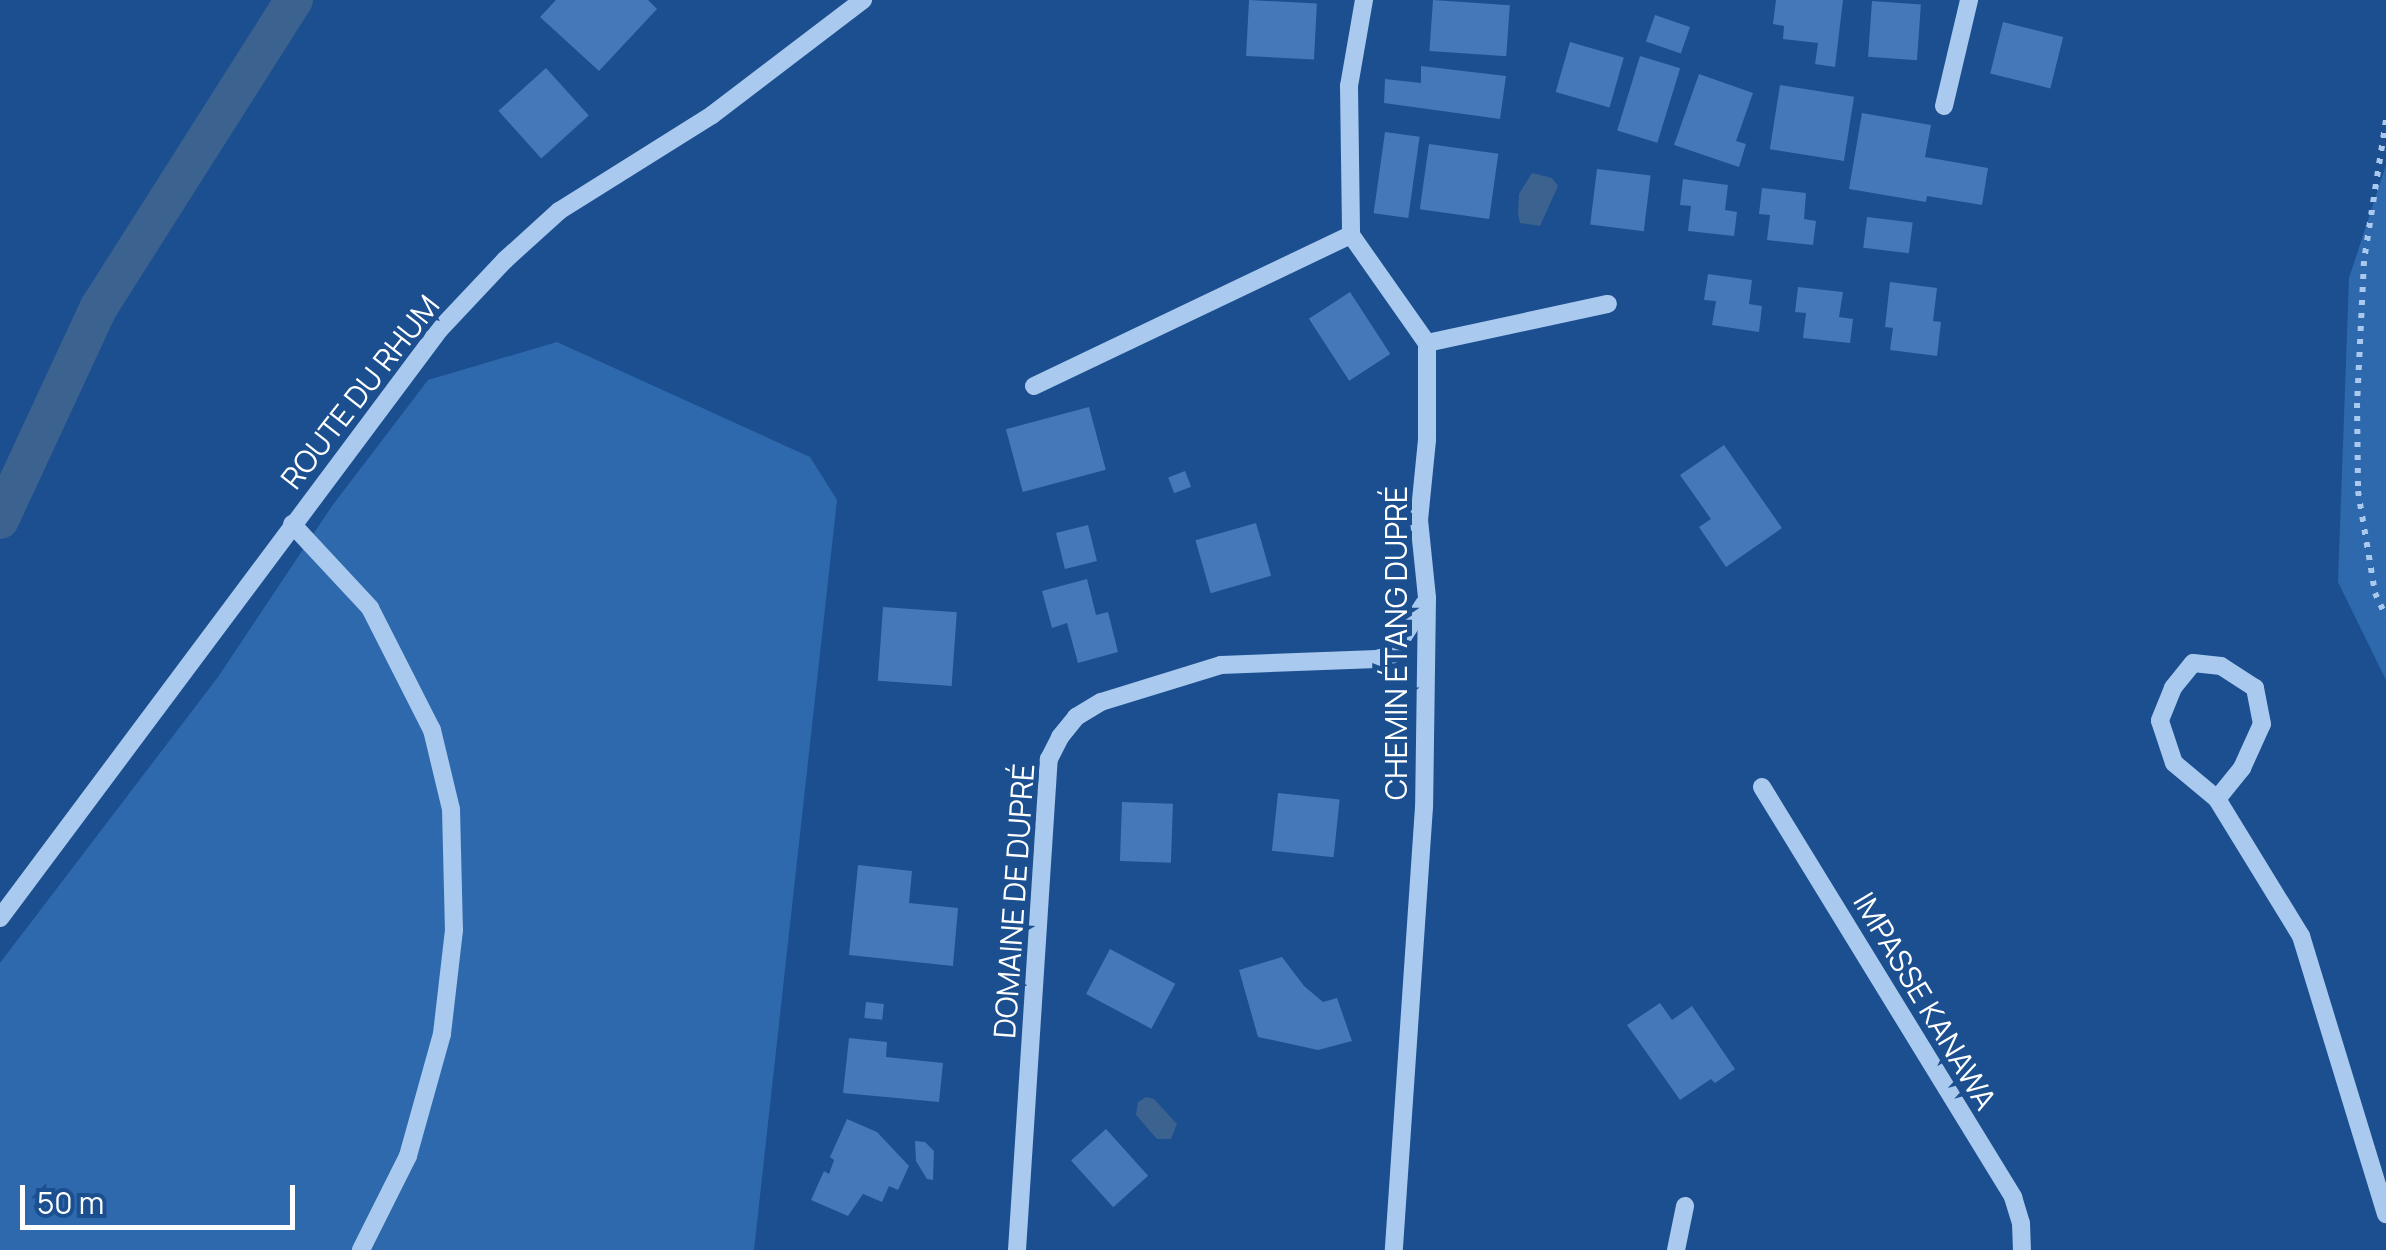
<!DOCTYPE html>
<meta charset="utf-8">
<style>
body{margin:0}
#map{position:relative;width:2386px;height:1250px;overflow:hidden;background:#1b4f8f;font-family:Manrope,sans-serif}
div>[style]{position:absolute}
.green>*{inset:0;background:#2e69ad}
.water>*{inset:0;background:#3c6290}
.canal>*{height:38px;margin:-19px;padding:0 19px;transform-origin:19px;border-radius:19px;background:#3c6290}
.building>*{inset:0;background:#4478b7;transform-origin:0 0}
.path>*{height:6px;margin-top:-3px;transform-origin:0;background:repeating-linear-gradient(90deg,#a9c9ee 0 5px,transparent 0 13px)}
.minor>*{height:18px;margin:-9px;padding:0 9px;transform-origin:9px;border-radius:9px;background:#a9c9ee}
span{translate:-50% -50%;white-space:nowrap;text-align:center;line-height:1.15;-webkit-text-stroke:10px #1b4f8f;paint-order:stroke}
.street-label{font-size:30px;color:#fff}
.scale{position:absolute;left:20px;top:1185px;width:275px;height:45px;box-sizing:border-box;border:5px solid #fff;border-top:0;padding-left:12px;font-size:30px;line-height:35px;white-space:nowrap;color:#fff;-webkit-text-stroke:8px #1b4f8f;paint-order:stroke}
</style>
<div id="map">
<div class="green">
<div style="clip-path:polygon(2386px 165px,2386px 680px,2338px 582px,2349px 278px)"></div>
<div style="clip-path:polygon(557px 342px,810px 457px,837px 500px,754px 1250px,0 1250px,0 963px,218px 677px,332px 506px,428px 380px)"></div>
</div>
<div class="water">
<div style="clip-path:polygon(1532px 173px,1552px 178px,1558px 186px,1540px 226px,1520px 223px,1518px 213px,1519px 194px)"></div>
<div style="clip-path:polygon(1146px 1097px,1154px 1099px,1177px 1124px,1171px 1139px,1157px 1139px,1136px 1115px,1138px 1102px)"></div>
</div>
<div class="canal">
<div style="left:0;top:520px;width:235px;rotate:-65.1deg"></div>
<div style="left:99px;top:307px;width:364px;rotate:-57.6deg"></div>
</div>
<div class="building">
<div style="clip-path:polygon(556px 0,648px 0,657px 9px,599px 71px,540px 17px)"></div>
<div style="left:1249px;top:0;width:68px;height:56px;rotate:3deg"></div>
<div style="left:1433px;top:0;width:77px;height:51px;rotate:4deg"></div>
<div style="clip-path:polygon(1776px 0,1843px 0,1835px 67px,1815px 64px,1818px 43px,1783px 39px,1784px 26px,1773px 24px)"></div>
<div style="left:1872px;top:1px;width:49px;height:56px;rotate:4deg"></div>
<div style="left:1655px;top:15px;width:37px;height:28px;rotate:19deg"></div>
<div style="left:2003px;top:22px;width:62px;height:53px;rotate:14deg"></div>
<div style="left:1570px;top:42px;width:56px;height:52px;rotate:16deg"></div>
<div style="left:1640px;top:56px;width:42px;height:78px;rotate:17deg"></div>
<div style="clip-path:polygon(1421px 66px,1506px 76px,1500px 119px,1384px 103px,1385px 79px,1421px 83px)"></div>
<div style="left:546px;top:68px;width:64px;height:64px;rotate:48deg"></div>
<div style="clip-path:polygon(1699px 74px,1753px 93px,1736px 141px,1746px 144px,1739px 167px,1674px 145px)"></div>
<div style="left:1780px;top:85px;width:75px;height:65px;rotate:9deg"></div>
<div style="clip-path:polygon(1862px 113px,1931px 125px,1925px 157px,1988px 168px,1982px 205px,1927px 196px,1926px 202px,1849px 189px)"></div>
<div style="left:1385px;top:132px;width:35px;height:82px;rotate:8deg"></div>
<div style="left:1429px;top:144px;width:70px;height:66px;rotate:8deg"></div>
<div style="left:1597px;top:169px;width:54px;height:56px;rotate:7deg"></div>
<div style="clip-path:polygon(1683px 179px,1728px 185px,1725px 210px,1737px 212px,1734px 236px,1688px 231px,1691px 206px,1680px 205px)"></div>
<div style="clip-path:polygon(1762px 188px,1806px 193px,1804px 219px,1816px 221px,1813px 245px,1767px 240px,1770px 215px,1759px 214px)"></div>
<div style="left:1867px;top:217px;width:46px;height:31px;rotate:7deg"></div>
<div style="clip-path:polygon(1708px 274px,1752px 280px,1749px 304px,1762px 306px,1759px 332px,1712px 325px,1716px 301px,1704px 300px)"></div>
<div style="clip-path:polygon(1890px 282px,1937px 288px,1933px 321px,1941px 322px,1937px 356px,1890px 350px,1893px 328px,1885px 327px)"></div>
<div style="clip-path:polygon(1798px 287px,1843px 292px,1839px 317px,1853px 319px,1850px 343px,1803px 338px,1806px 313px,1795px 312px)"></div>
<div style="left:1350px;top:292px;width:74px;height:49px;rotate:57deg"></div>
<div style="left:1089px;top:407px;width:65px;height:86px;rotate:75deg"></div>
<div style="clip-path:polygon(1724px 445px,1782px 528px,1726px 567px,1699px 527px,1711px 519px,1680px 475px)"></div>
<div style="left:1185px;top:471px;width:17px;height:18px;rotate:69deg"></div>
<div style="left:1256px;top:523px;width:55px;height:63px;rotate:74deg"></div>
<div style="left:1088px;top:525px;width:37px;height:33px;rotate:76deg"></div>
<div style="clip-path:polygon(1087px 579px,1096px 615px,1108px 612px,1118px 652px,1078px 663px,1067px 623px,1052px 628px,1042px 591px)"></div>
<div style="left:883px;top:607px;width:74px;height:74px;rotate:4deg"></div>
<div style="left:1278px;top:793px;width:62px;height:58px;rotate:6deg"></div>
<div style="left:1122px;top:802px;width:51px;height:59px;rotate:2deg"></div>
<div style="clip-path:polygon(858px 865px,912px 871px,909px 903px,958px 908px,953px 966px,849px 955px)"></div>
<div style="left:1110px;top:949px;width:74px;height:51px;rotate:28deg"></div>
<div style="clip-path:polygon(1282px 957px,1304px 986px,1323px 1002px,1337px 998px,1352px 1041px,1318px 1050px,1258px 1037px,1239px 970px)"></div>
<div style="left:866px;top:1002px;width:18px;height:16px;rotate:6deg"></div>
<div style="clip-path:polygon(1660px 1003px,1672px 1020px,1692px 1006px,1735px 1069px,1715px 1083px,1711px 1079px,1680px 1100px,1627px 1025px)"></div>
<div style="clip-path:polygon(849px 1038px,887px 1042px,886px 1057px,943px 1063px,939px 1102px,843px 1093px)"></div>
<div style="clip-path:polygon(847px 1119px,877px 1132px,909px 1166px,898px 1190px,889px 1186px,882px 1202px,863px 1194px,848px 1216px,811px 1200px,824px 1171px,829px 1174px,834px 1160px,830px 1157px)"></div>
<div style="left:1106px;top:1129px;width:63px;height:47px;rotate:48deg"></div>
<div style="clip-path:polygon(915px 1141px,925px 1142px,934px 1151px,933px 1180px,927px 1179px,916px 1161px)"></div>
</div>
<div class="path">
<div style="left:2386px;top:120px;width:143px;rotate:98.9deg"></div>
<div style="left:2364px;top:261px;width:142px;rotate:92.8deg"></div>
<div style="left:2357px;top:403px;width:88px;rotate:89.3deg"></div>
<div style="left:2358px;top:491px;width:103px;rotate:80.5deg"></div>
<div style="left:2375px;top:593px;width:26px;rotate:65deg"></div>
</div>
<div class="minor">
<div style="left:1364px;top:0;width:87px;rotate:99.9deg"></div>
<div style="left:1349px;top:86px;width:149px;rotate:89.2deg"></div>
<div style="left:1351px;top:235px;width:132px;rotate:54.9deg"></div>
<div style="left:1427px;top:343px;width:97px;rotate:90deg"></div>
<div style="left:1427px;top:440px;width:80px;rotate:95.7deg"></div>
<div style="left:1419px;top:520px;width:78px;rotate:84.1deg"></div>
<div style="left:1427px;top:598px;width:209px;rotate:90.8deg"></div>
<div style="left:1424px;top:807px;width:444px;rotate:93.9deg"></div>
<div style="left:1944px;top:106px;width:109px;rotate:-76.7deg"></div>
<div style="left:1427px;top:343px;width:185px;rotate:-12.2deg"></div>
<div style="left:1034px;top:386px;width:351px;rotate:-25.5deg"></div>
<div style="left:292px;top:524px;width:115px;rotate:47.1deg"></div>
<div style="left:370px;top:608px;width:137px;rotate:63.1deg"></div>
<div style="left:432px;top:730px;width:81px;rotate:76.5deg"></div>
<div style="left:451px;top:809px;width:121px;rotate:88.6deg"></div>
<div style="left:454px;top:930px;width:105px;rotate:96.6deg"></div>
<div style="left:442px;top:1034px;width:127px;rotate:105.6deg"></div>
<div style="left:408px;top:1156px;width:105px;rotate:116.6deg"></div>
<div style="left:1762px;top:787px;width:481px;rotate:58.5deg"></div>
<div style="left:2013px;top:1197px;width:27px;rotate:73deg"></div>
<div style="left:2021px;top:1223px;width:27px;rotate:88deg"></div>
<div style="left:2217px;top:799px;width:40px;rotate:-51deg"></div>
<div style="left:2242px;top:768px;width:48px;rotate:-65.6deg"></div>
<div style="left:2262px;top:724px;width:37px;rotate:-101deg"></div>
<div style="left:2255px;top:688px;width:40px;rotate:-147.1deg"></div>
<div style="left:2221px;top:666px;width:28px;rotate:-174deg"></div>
<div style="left:2193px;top:663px;width:32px;rotate:129deg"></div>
<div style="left:2173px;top:688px;width:35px;rotate:112deg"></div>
<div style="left:2160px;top:721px;width:44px;rotate:71.6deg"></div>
<div style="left:2174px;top:763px;width:56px;rotate:39.9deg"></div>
<div style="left:2217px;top:799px;width:161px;rotate:58.5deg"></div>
<div style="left:2301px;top:936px;width:291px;rotate:73deg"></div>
<div style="left:0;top:918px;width:735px;rotate:-53.24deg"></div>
<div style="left:440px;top:329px;width:95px;rotate:-46.7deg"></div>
<div style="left:505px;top:260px;width:73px;rotate:-42.2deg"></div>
<div style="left:559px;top:211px;width:181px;rotate:-32.1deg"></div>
<div style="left:712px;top:115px;width:190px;rotate:-37.3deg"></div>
<div style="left:1017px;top:1250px;width:492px;rotate:-86.3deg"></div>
<div style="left:1049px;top:759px;width:25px;rotate:-63deg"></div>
<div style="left:1060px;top:737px;width:26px;rotate:-51deg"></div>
<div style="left:1076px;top:717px;width:29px;rotate:-31deg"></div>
<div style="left:1101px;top:702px;width:126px;rotate:-17.1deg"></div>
<div style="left:1221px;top:665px;width:156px;rotate:-2.2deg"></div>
<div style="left:1377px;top:659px;width:15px;rotate:-16deg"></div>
<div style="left:1391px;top:655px;width:61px;rotate:-57.1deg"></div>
<div style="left:1676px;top:1250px;width:45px;rotate:-78.4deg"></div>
</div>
<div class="street-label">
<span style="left:360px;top:392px;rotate:-52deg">ROUTE DU RHUM</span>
<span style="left:1396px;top:643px;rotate:-90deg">CHEMIN ÉTANG DUPRÉ</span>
<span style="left:1014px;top:901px;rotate:-86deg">DOMAINE DE DUPRÉ</span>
<span style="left:1925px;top:1001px;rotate:59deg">IMPASSE KANAWA</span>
</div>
<div class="scale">50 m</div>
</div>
